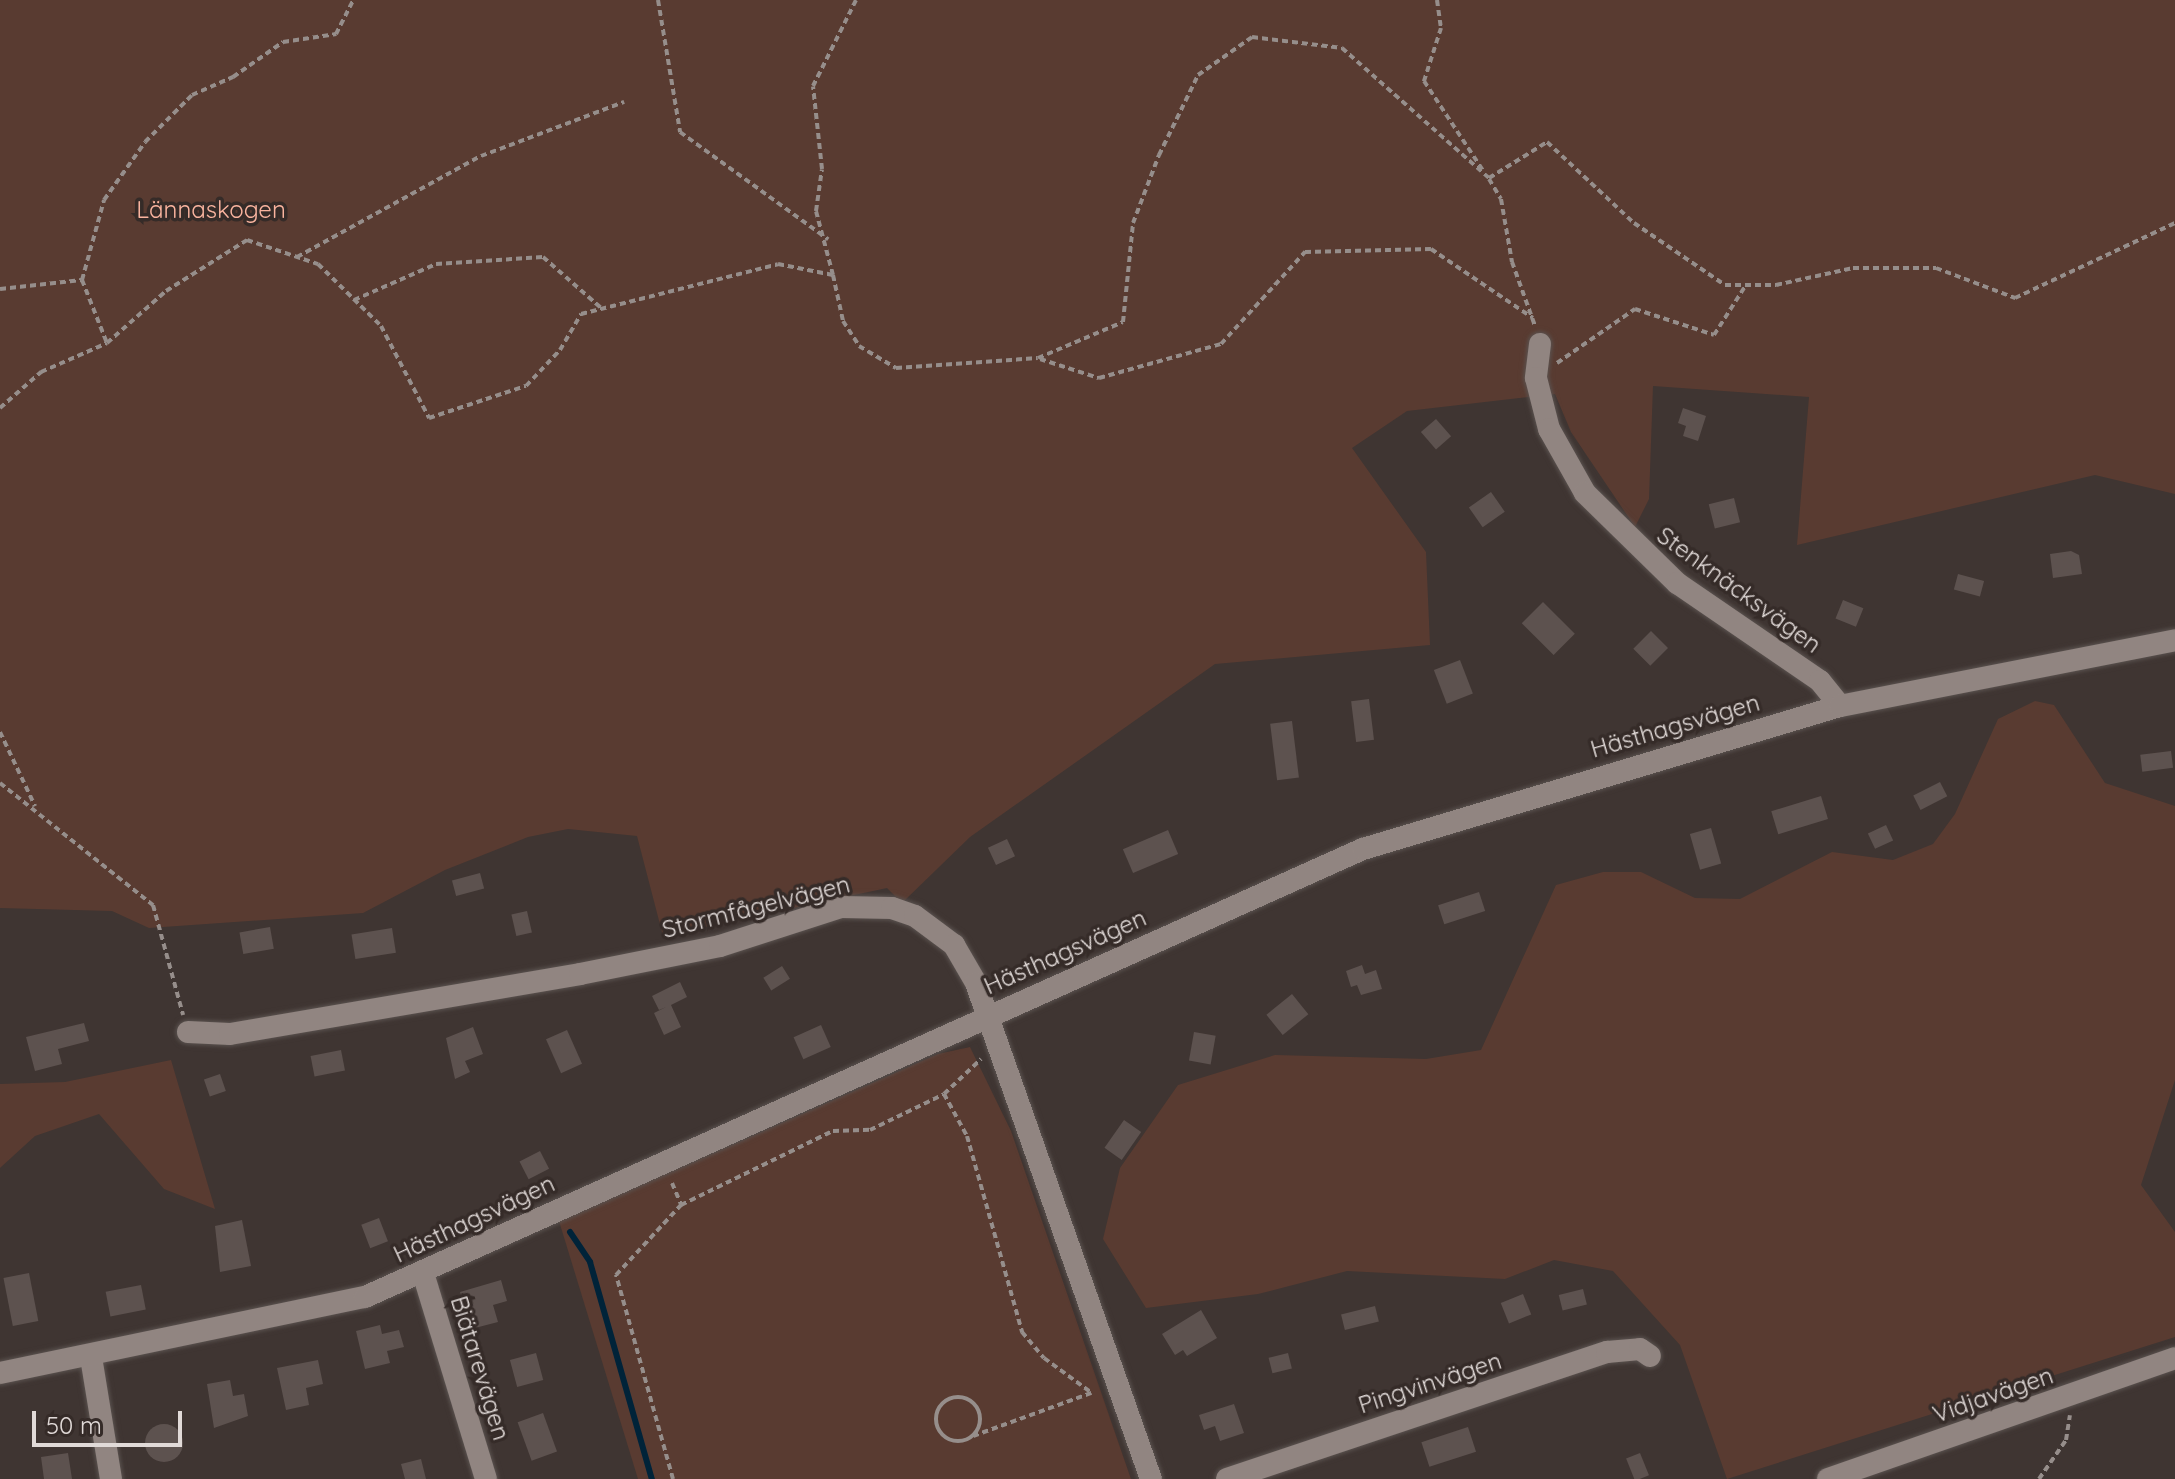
<!DOCTYPE html>
<meta charset="utf-8">
<style>
body{margin:0}
#map{position:relative;width:2175px;height:1479px;overflow:hidden;background:#3f3532;font-family:Quicksand,sans-serif}
div>[style]{position:absolute}
.green>*{inset:0;background:#593b31}
.stream>*{height:6px;margin:-3px;padding:0 3px;transform-origin:3px;border-radius:3px;background:#002339}
.building>*{inset:0;background:#5d524f;transform-origin:0 0}
.round{border-radius:50%}
.path>*{height:4px;margin-top:-2px;transform-origin:0;background:repeating-linear-gradient(90deg,#968e8b 0 6px,transparent 0 10px)}
.path>.ring{margin:-2px;padding:0;box-sizing:content-box;background:none;border:4px solid #968e8b;border-radius:50%}
.roads{filter:drop-shadow(0 0 2px #5a524f) drop-shadow(0 0 2px #5a524f)}
.minor>*{height:22px;margin:-11px;padding:0 11px;transform-origin:11px;border-radius:11px;background:#918581}
span{translate:-50% -50%;white-space:nowrap;text-align:center;line-height:1.15;-webkit-text-stroke:7px #352b28;paint-order:stroke}
.park-label{font-size:24px;color:#fab49f}
.street-label{font-size:24px;color:#e1dad8}
.scale{position:absolute;left:32px;top:1411px;width:150px;height:36px;box-sizing:border-box;border:4px solid #e1dad8;border-top:0;padding-left:10px;font-size:24px;line-height:28px;white-space:nowrap;color:#e1dad8;-webkit-text-stroke:6px #352b28;paint-order:stroke}
</style>
<div id="map">
<div class="green">
<div style="clip-path:polygon(0 0,2175px 0,2175px 494px,2095px 475px,1797px 545px,1809px 397px,1653px 386px,1649px 499px,1635px 527px,1571px 432px,1555px 394px,1407px 411px,1352px 448px,1426px 552px,1430px 645px,1215px 664px,970px 837px,902px 903px,887px 888px,663px 936px,637px 836px,568px 829px,528px 837px,445px 870px,363px 913px,149px 928px,112px 911px,0 908px)"></div>
<div style="clip-path:polygon(2035px 701px,2054px 705px,2105px 783px,2175px 806px,2175px 1080px,2141px 1185px,2175px 1232px,2175px 1337px,1727px 1479px,1680px 1345px,1613px 1271px,1554px 1260px,1505px 1279px,1347px 1271px,1258px 1294px,1146px 1308px,1103px 1239px,1120px 1168px,1178px 1085px,1275px 1055px,1426px 1059px,1481px 1050px,1556px 885px,1603px 872px,1641px 872px,1695px 898px,1740px 899px,1832px 852px,1893px 860px,1933px 844px,1955px 814px,1998px 719px)"></div>
<div style="clip-path:polygon(970px 1047px,1011px 1131px,1131px 1479px,638px 1479px,559px 1221px,938px 1054px)"></div>
<div style="clip-path:polygon(171px 1060px,215px 1209px,164px 1189px,99px 1114px,35px 1136px,0 1168px,0 1084px,65px 1082px)"></div>
</div>
<div class="stream">
<div style="left:570px;top:1232px;width:36px;rotate:56deg"></div>
<div style="left:590px;top:1262px;width:226px;rotate:74.1deg"></div>
</div>
<div class="building">
<div style="clip-path:polygon(1683px 408px,1706px 416px,1698px 441px,1683px 436px,1686px 426px,1678px 423px)"></div>
<div style="left:1436px;top:419px;width:23px;height:20px;rotate:49deg"></div>
<div style="left:1491px;top:492px;width:24px;height:27px;rotate:55deg"></div>
<div style="left:1734px;top:498px;width:25px;height:26px;rotate:76deg"></div>
<div style="clip-path:polygon(2071px 551px,2079px 555px,2082px 574px,2053px 578px,2050px 554px)"></div>
<div style="left:1958px;top:574px;width:27px;height:16px;rotate:15deg"></div>
<div style="left:1843px;top:600px;width:22px;height:20px;rotate:22deg"></div>
<div style="left:1543px;top:602px;width:45px;height:30px;rotate:45deg"></div>
<div style="left:1651px;top:631px;width:24px;height:25px;rotate:45deg"></div>
<div style="left:1460px;top:660px;width:36px;height:28px;rotate:69deg"></div>
<div style="left:1369px;top:699px;width:41px;height:18px;rotate:83deg"></div>
<div style="left:1292px;top:721px;width:57px;height:22px;rotate:83deg"></div>
<div style="left:2171px;top:751px;width:17px;height:31px;rotate:83deg"></div>
<div style="left:1940px;top:782px;width:16px;height:30px;rotate:63deg"></div>
<div style="left:1821px;top:796px;width:24px;height:52px;rotate:73deg"></div>
<div style="left:1886px;top:825px;width:17px;height:20px;rotate:65deg"></div>
<div style="left:1711px;top:828px;width:37px;height:22px;rotate:74deg"></div>
<div style="left:1168px;top:830px;width:26px;height:49px;rotate:67deg"></div>
<div style="left:1007px;top:839px;width:19px;height:21px;rotate:65deg"></div>
<div style="left:480px;top:873px;width:16px;height:29px;rotate:75deg"></div>
<div style="left:1479px;top:892px;width:20px;height:43px;rotate:72deg"></div>
<div style="left:527px;top:911px;width:22px;height:16px;rotate:77deg"></div>
<div style="left:270px;top:927px;width:22px;height:31px;rotate:80deg"></div>
<div style="left:392px;top:928px;width:25px;height:41px;rotate:81deg"></div>
<div style="clip-path:polygon(1362px 965px,1365px 974px,1376px 970px,1382px 989px,1361px 995px,1357px 985px,1351px 987px,1346px 971px)"></div>
<div style="left:782px;top:966px;width:15px;height:22px;rotate:58deg"></div>
<div style="clip-path:polygon(680px 982px,687px 997px,671px 1005px,681px 1027px,664px 1035px,654px 1013px,666px 1007px,659px 1010px,652px 996px)"></div>
<div style="left:1292px;top:994px;width:26px;height:33px;rotate:51deg"></div>
<div style="clip-path:polygon(84px 1023px,89px 1041px,58px 1049px,62px 1064px,35px 1071px,26px 1037px)"></div>
<div style="left:821px;top:1025px;width:24px;height:30px;rotate:66deg"></div>
<div style="clip-path:polygon(473px 1027px,483px 1054px,465px 1061px,470px 1072px,455px 1079px,446px 1038px)"></div>
<div style="left:567px;top:1030px;width:37px;height:23px;rotate:66deg"></div>
<div style="left:1194px;top:1032px;width:22px;height:29px;rotate:10deg"></div>
<div style="left:341px;top:1050px;width:21px;height:31px;rotate:79deg"></div>
<div style="left:220px;top:1074px;width:18px;height:17px;rotate:71deg"></div>
<div style="left:1124px;top:1120px;width:21px;height:34px;rotate:35deg"></div>
<div style="left:540px;top:1151px;width:20px;height:23px;rotate:63deg"></div>
<div style="left:379px;top:1218px;width:25px;height:19px;rotate:69deg"></div>
<div style="clip-path:polygon(242px 1220px,251px 1266px,220px 1272px,215px 1226px)"></div>
<div style="left:29px;top:1273px;width:49px;height:26px;rotate:79deg"></div>
<div style="clip-path:polygon(501px 1280px,507px 1301px,493px 1305px,498px 1322px,471px 1329px,460px 1292px)"></div>
<div style="left:141px;top:1285px;width:25px;height:36px;rotate:79deg"></div>
<div style="left:1583px;top:1289px;width:16px;height:25px;rotate:76deg"></div>
<div style="left:1523px;top:1294px;width:22px;height:24px;rotate:68deg"></div>
<div style="left:1375px;top:1306px;width:16px;height:35px;rotate:76deg"></div>
<div style="clip-path:polygon(1201px 1310px,1217px 1338px,1187px 1356px,1183px 1350px,1175px 1355px,1162px 1334px)"></div>
<div style="clip-path:polygon(380px 1325px,382px 1334px,399px 1330px,404px 1347px,387px 1351px,390px 1363px,365px 1369px,356px 1331px)"></div>
<div style="left:536px;top:1353px;width:28px;height:27px;rotate:75deg"></div>
<div style="left:1288px;top:1353px;width:16px;height:20px;rotate:76deg"></div>
<div style="clip-path:polygon(318px 1360px,323px 1384px,306px 1388px,309px 1405px,286px 1410px,277px 1368px)"></div>
<div style="clip-path:polygon(230px 1380px,233px 1396px,244px 1394px,248px 1416px,214px 1428px,207px 1384px)"></div>
<div style="clip-path:polygon(1234px 1404px,1244px 1433px,1220px 1441px,1215px 1426px,1204px 1430px,1199px 1415px)"></div>
<div style="left:543px;top:1413px;width:41px;height:27px;rotate:70deg"></div>
<div class="round" style="left:145px;top:1424px;width:38px;height:38px"></div>
<div style="left:1468px;top:1427px;width:26px;height:49px;rotate:72deg"></div>
<div style="clip-path:polygon(68px 1453px,72px 1479px,44px 1479px,41px 1457px)"></div>
<div style="left:1640px;top:1453px;width:24px;height:15px;rotate:68deg"></div>
<div style="clip-path:polygon(421px 1459px,426px 1479px,405px 1479px,401px 1464px)"></div>
</div>
<div class="path">
<div style="left:658px;top:0;width:134px;rotate:80.5deg"></div>
<div style="left:680px;top:132px;width:183px;rotate:35.9deg"></div>
<div style="left:1437px;top:0;width:28px;rotate:82deg"></div>
<div style="left:1441px;top:28px;width:56px;rotate:107.8deg"></div>
<div style="left:1424px;top:81px;width:109px;rotate:56.6deg"></div>
<div style="left:1489px;top:179px;width:23px;rotate:59deg"></div>
<div style="left:1501px;top:199px;width:64px;rotate:80.1deg"></div>
<div style="left:1512px;top:262px;width:68px;rotate:70.2deg"></div>
<div style="left:297px;top:257px;width:210px;rotate:-28.8deg"></div>
<div style="left:481px;top:156px;width:153px;rotate:-20.7deg"></div>
<div style="left:833px;top:275px;width:66px;rotate:-104.9deg"></div>
<div style="left:816px;top:211px;width:42px;rotate:-81.9deg"></div>
<div style="left:822px;top:169px;width:83px;rotate:-96.2deg"></div>
<div style="left:813px;top:86px;width:96px;rotate:-63.4deg"></div>
<div style="left:82px;top:280px;width:83px;rotate:-74.6deg"></div>
<div style="left:104px;top:200px;width:71px;rotate:-54.7deg"></div>
<div style="left:145px;top:142px;width:66px;rotate:-45deg"></div>
<div style="left:192px;top:95px;width:45px;rotate:-23.7deg"></div>
<div style="left:233px;top:77px;width:61px;rotate:-35deg"></div>
<div style="left:283px;top:42px;width:54px;rotate:-8.6deg"></div>
<div style="left:336px;top:34px;width:38px;rotate:-63deg"></div>
<div style="left:0;top:289px;width:82px;rotate:-6.3deg"></div>
<div style="left:82px;top:280px;width:68px;rotate:68.4deg"></div>
<div style="left:107px;top:343px;width:79px;rotate:-41.4deg"></div>
<div style="left:166px;top:291px;width:96px;rotate:-32.2deg"></div>
<div style="left:247px;top:240px;width:75px;rotate:18.7deg"></div>
<div style="left:318px;top:264px;width:88px;rotate:44.5deg"></div>
<div style="left:381px;top:326px;width:104px;rotate:62.4deg"></div>
<div style="left:429px;top:418px;width:102px;rotate:-18.3deg"></div>
<div style="left:526px;top:386px;width:50px;rotate:-46.6deg"></div>
<div style="left:560px;top:350px;width:42px;rotate:-59.7deg"></div>
<div style="left:581px;top:314px;width:203px;rotate:-14.2deg"></div>
<div style="left:778px;top:264px;width:56px;rotate:11.3deg"></div>
<div style="left:833px;top:275px;width:47px;rotate:77.7deg"></div>
<div style="left:843px;top:321px;width:30px;rotate:57deg"></div>
<div style="left:859px;top:346px;width:43px;rotate:30.7deg"></div>
<div style="left:896px;top:368px;width:142px;rotate:-4deg"></div>
<div style="left:1038px;top:358px;width:92px;rotate:-23deg"></div>
<div style="left:1123px;top:322px;width:100px;rotate:-84.2deg"></div>
<div style="left:1133px;top:223px;width:73px;rotate:-69.1deg"></div>
<div style="left:1159px;top:155px;width:89px;rotate:-64deg"></div>
<div style="left:1198px;top:75px;width:66px;rotate:-35.1deg"></div>
<div style="left:1252px;top:37px;width:91px;rotate:7deg"></div>
<div style="left:1342px;top:48px;width:196px;rotate:41.5deg"></div>
<div style="left:1489px;top:178px;width:68px;rotate:-31.8deg"></div>
<div style="left:1547px;top:142px;width:119px;rotate:43deg"></div>
<div style="left:1634px;top:223px;width:110px;rotate:34.3deg"></div>
<div style="left:1725px;top:285px;width:51px"></div>
<div style="left:1776px;top:285px;width:79px;rotate:-12.4deg"></div>
<div style="left:1853px;top:268px;width:83px"></div>
<div style="left:1936px;top:268px;width:85px;rotate:20.8deg"></div>
<div style="left:2015px;top:298px;width:177px;rotate:-25.1deg"></div>
<div style="left:354px;top:300px;width:90px;rotate:-23.7deg"></div>
<div style="left:436px;top:264px;width:107px;rotate:-3.7deg"></div>
<div style="left:543px;top:257px;width:77px;rotate:41.3deg"></div>
<div style="left:1040px;top:359px;width:62px;rotate:17.9deg"></div>
<div style="left:1099px;top:378px;width:127px;rotate:-15.6deg"></div>
<div style="left:1221px;top:344px;width:125px;rotate:-47.6deg"></div>
<div style="left:1305px;top:252px;width:126px;rotate:-1.4deg"></div>
<div style="left:1431px;top:249px;width:123px;rotate:34.1deg"></div>
<div style="left:1557px;top:363px;width:95px;rotate:-34.7deg"></div>
<div style="left:1635px;top:309px;width:83px;rotate:18.2deg"></div>
<div style="left:1714px;top:335px;width:59px;rotate:-57.4deg"></div>
<div style="left:0;top:408px;width:55px;rotate:-41.3deg"></div>
<div style="left:41px;top:372px;width:72px;rotate:-23.7deg"></div>
<div style="left:0;top:732px;width:82px;rotate:64.7deg"></div>
<div style="left:0;top:783px;width:196px;rotate:38.6deg"></div>
<div style="left:153px;top:905px;width:114px;rotate:74.7deg"></div>
<div style="left:944px;top:1094px;width:48px;rotate:61.3deg"></div>
<div style="left:967px;top:1136px;width:204px;rotate:74.3deg"></div>
<div style="left:1022px;top:1332px;width:34px;rotate:50deg"></div>
<div style="left:1044px;top:1358px;width:59px;rotate:36.1deg"></div>
<div style="left:672px;top:1183px;width:23px;rotate:67deg"></div>
<div class="ring" style="left:936px;top:1397px;width:40px;height:40px"></div>
<div style="left:973px;top:1436px;width:126px;rotate:-20deg"></div>
<div style="left:673px;top:1479px;width:212px;rotate:-105.6deg"></div>
<div style="left:616px;top:1275px;width:96px;rotate:-47.1deg"></div>
<div style="left:681px;top:1205px;width:169px;rotate:-26deg"></div>
<div style="left:833px;top:1131px;width:37px;rotate:-2deg"></div>
<div style="left:870px;top:1130px;width:82px;rotate:-25.9deg"></div>
<div style="left:944px;top:1094px;width:51px;rotate:-43.4deg"></div>
<div style="left:2039px;top:1479px;width:47px;rotate:-55.3deg"></div>
<div style="left:2066px;top:1440px;width:25px;rotate:-81deg"></div>
</div>
<div class="roads">
<div class="minor">
<div style="left:1540px;top:344px;width:34px;rotate:97deg"></div>
<div style="left:1536px;top:378px;width:53px;rotate:75.7deg"></div>
<div style="left:1549px;top:429px;width:73px;rotate:60.6deg"></div>
<div style="left:1585px;top:493px;width:129px;rotate:44.4deg"></div>
<div style="left:1677px;top:583px;width:173px;rotate:34.4deg"></div>
<div style="left:1820px;top:681px;width:32px;rotate:51deg"></div>
<div style="left:188px;top:1032px;width:42px;rotate:2.7deg"></div>
<div style="left:230px;top:1034px;width:355px;rotate:-9.7deg"></div>
<div style="left:580px;top:974px;width:143px;rotate:-11.3deg"></div>
<div style="left:720px;top:946px;width:127px;rotate:-17.9deg"></div>
<div style="left:841px;top:907px;width:51px;rotate:1.1deg"></div>
<div style="left:892px;top:908px;width:24px;rotate:19deg"></div>
<div style="left:915px;top:916px;width:49px;rotate:36.6deg"></div>
<div style="left:954px;top:945px;width:44px;rotate:59.9deg"></div>
<div style="left:976px;top:983px;width:526px;rotate:70.57deg"></div>
<div style="left:423px;top:1273px;width:215px;rotate:73deg"></div>
<div style="left:91px;top:1357px;width:124px;rotate:80.7deg"></div>
<div style="left:0;top:1373px;width:373px;rotate:-11.8deg"></div>
<div style="left:365px;top:1297px;width:1094px;rotate:-24.18deg"></div>
<div style="left:1363px;top:849px;width:498px;rotate:-16.7deg"></div>
<div style="left:1840px;top:706px;width:341px;rotate:-11.1deg"></div>
<div style="left:1227px;top:1479px;width:401px;rotate:-18.5deg"></div>
<div style="left:1607px;top:1352px;width:33px;rotate:-5deg"></div>
<div style="left:1640px;top:1349px;width:12px;rotate:35deg"></div>
<div style="left:1828px;top:1479px;width:367px;rotate:-19.2deg"></div>
</div>
</div>
<div class="park-label">
<span style="left:211px;top:210px">Lännaskogen</span>
</div>
<div class="street-label">
<span style="left:1739px;top:590px;rotate:36deg">Stenknäcksvägen</span>
<span style="left:1675px;top:726px;rotate:-16deg">Hästhagsvägen</span>
<span style="left:756px;top:907px;rotate:-14deg">Stormfågelvägen</span>
<span style="left:1065px;top:952px;rotate:-24deg">Hästhagsvägen</span>
<span style="left:474px;top:1219px;rotate:-25deg">Hästhagsvägen</span>
<span style="left:480px;top:1368px;rotate:73deg">Biätarevägen</span>
<span style="left:1430px;top:1383px;rotate:-18deg">Pingvinvägen</span>
<span style="left:1993px;top:1395px;rotate:-19deg">Vidjavägen</span>
</div>
<div class="scale">50 m</div>
</div>
